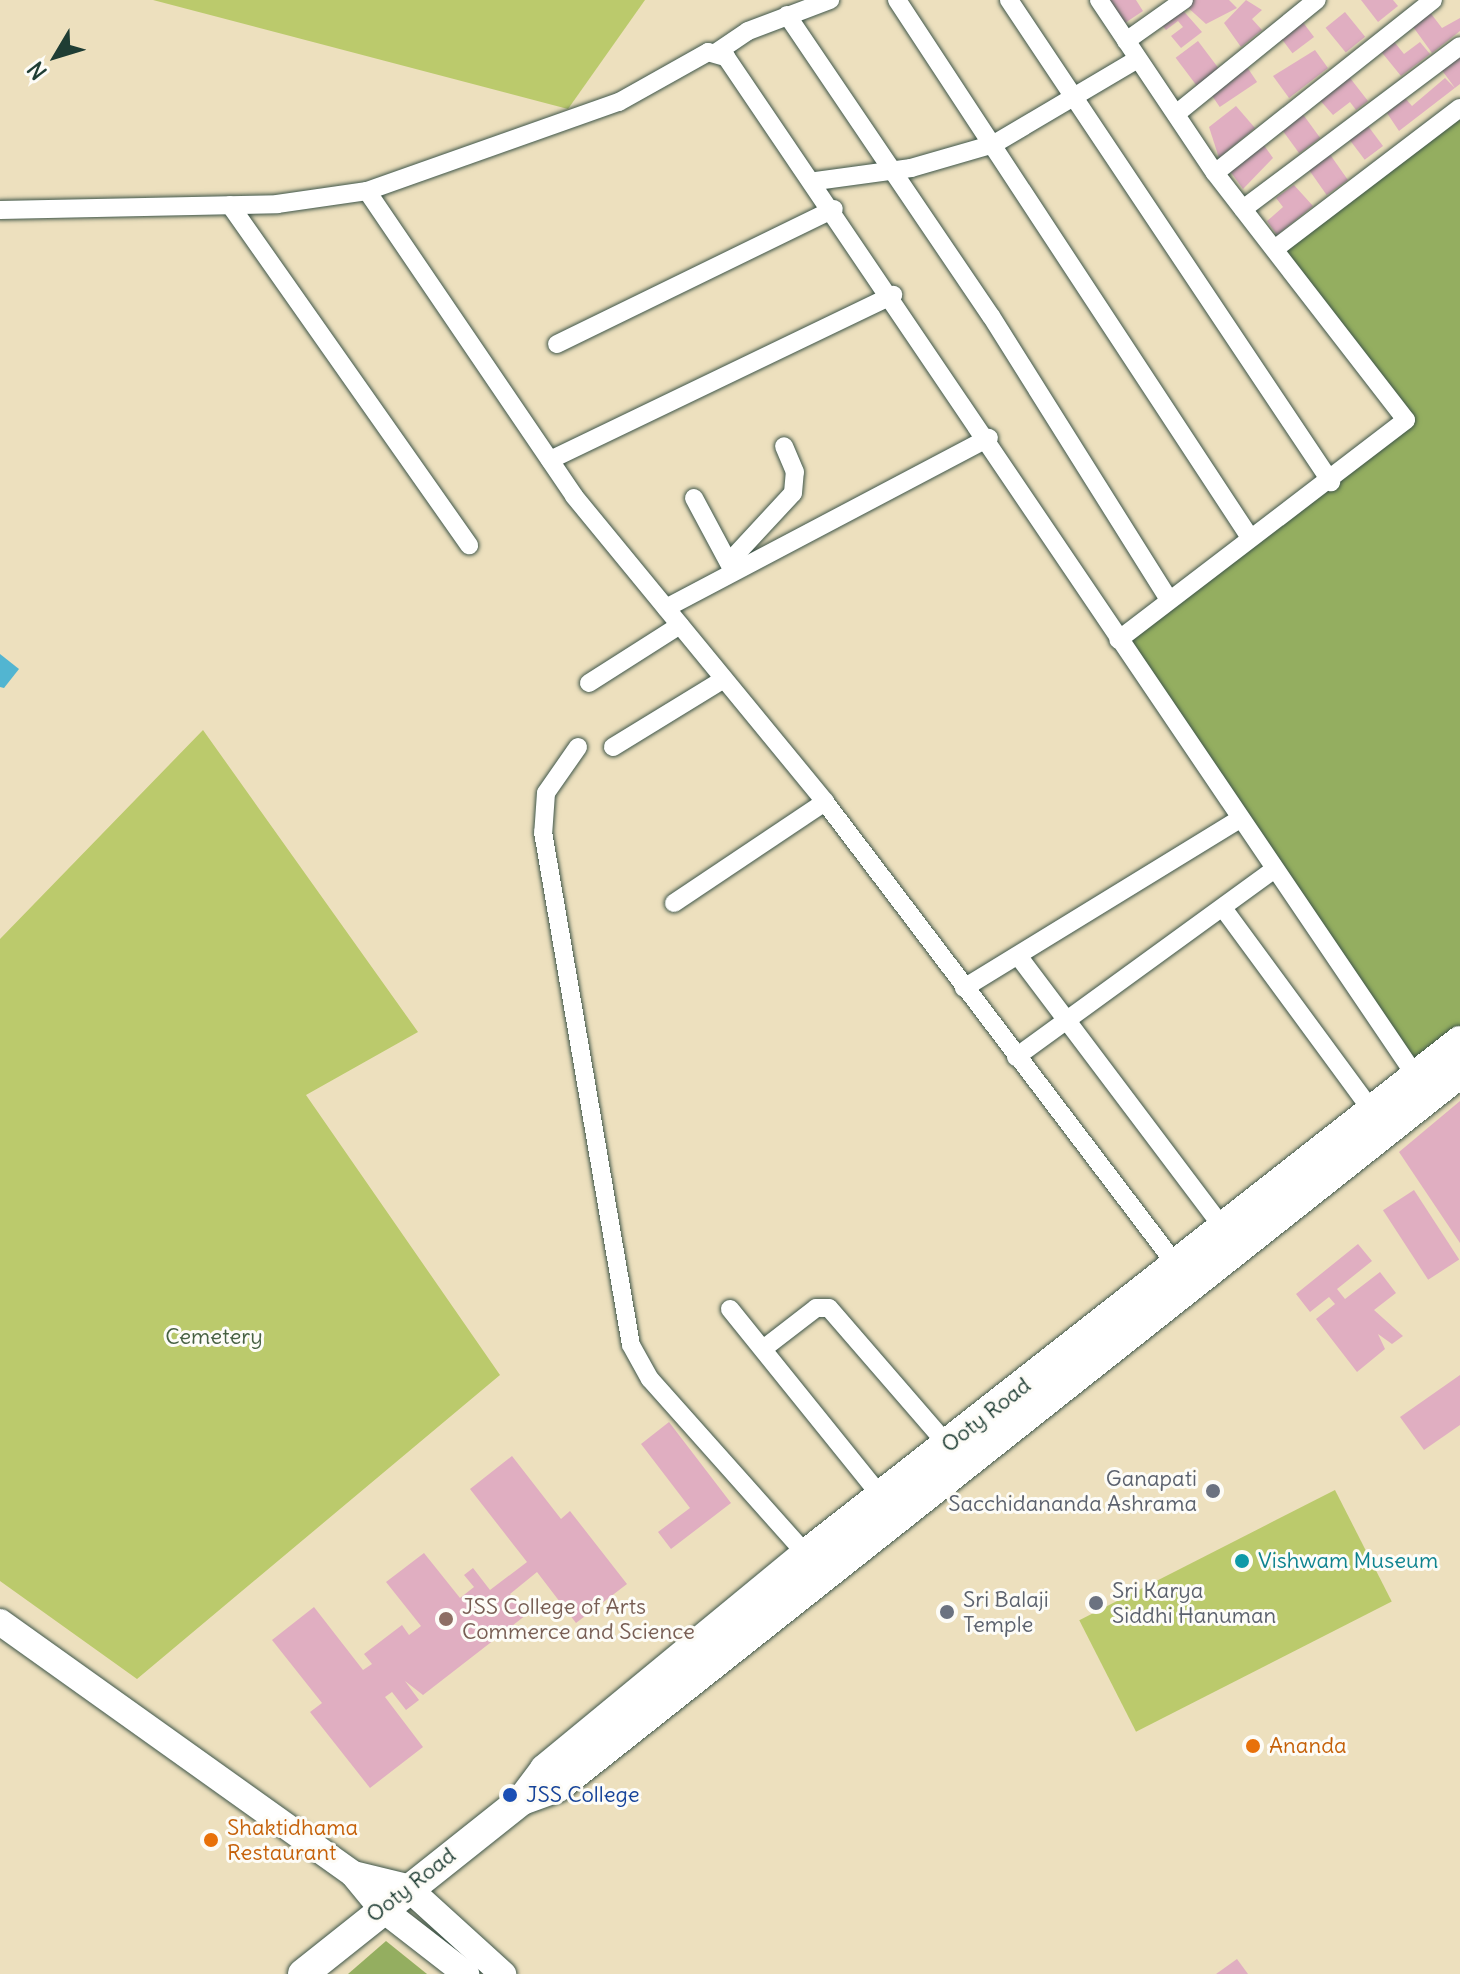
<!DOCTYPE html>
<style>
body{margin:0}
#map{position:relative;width:1460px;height:1974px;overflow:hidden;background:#ede0be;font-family:Delius,sans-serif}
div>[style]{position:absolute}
.green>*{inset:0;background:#bbca6c;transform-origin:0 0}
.forest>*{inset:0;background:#94ae60}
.water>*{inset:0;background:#52b5d1}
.building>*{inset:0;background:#e0aec1;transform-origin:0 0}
.roads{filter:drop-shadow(0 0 2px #3e5549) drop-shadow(0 0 2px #3e5549)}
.street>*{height:18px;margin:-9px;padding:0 9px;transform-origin:9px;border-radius:9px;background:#fff}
.secondary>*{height:26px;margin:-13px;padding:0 13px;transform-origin:13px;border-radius:13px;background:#fff}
.primary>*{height:30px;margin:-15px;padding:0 15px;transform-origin:15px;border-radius:15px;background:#fff}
.dots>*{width:22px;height:22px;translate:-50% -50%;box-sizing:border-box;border:4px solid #fdfcf7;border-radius:50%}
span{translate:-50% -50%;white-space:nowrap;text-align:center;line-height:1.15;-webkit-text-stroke:6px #fdfcf7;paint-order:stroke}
.park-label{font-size:22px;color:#466042}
.street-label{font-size:22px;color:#1f3d34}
.worship-label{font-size:22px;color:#5b616d}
.right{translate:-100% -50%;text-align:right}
.left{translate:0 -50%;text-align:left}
.culture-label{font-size:22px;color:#0d838f}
.education-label{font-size:22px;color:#785e54}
.food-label{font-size:22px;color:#c56008}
.transit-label{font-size:22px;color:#164399}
.north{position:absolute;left:16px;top:16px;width:80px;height:80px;-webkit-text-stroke:6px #fdfcf7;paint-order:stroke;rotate:232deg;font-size:22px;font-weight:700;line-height:32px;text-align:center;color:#1f3d34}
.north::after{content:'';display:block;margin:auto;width:28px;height:36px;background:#1f3d34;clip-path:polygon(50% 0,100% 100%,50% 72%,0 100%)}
</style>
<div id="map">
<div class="green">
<div style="clip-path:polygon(153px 0,645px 0,568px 109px)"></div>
<div style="clip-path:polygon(203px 730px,418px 1032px,306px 1095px,500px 1375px,137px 1679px,0 1581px,0 939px)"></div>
<div style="left:1335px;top:1490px;width:125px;height:287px;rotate:63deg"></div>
</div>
<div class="forest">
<div style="clip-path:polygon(1460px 111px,1460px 1042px,1416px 1076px,1118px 640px,1405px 420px,1284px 250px)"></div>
<div style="clip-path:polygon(386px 1941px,427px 1974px,348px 1974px)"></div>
</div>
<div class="water">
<div style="clip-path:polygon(0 654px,19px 669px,4px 688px,0 687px)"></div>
</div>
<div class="building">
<div style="clip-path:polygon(1111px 0,1136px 0,1143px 11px,1122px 25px,1105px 4px)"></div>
<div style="clip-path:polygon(1192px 0,1229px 0,1237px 8px,1206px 24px,1185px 5px)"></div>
<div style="clip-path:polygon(1246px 0,1262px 10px,1252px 19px,1262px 30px,1241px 47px,1224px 23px)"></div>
<div style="clip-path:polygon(1361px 0,1393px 0,1398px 6px,1378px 22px)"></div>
<div style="clip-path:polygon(1180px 7px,1202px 32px,1181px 48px,1171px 36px,1183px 27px,1178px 21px,1166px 30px,1159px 22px)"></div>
<div style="clip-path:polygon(1429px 11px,1442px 28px,1460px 18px,1460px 31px,1432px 53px,1411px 24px)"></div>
<div style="left:1345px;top:12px;width:32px;height:25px;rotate:51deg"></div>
<div style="left:1302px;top:21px;width:20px;height:27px;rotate:53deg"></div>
<div style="clip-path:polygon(1392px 39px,1404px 54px,1420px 42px,1430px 54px,1401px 76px,1379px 49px)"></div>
<div style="left:1198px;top:41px;width:35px;height:28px;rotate:53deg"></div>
<div style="clip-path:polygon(1315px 50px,1328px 68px,1289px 98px,1273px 76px)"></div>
<div style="clip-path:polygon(1460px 56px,1460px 84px,1399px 131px,1387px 113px,1405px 98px,1412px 106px,1445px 78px,1455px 88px,1441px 69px)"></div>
<div style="left:1247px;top:67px;width:18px;height:45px;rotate:56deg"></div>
<div style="clip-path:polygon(1347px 74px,1368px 101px,1356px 110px,1350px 102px,1333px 115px,1318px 98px)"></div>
<div style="clip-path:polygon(1236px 106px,1255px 128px,1219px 158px,1209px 127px)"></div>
<div style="left:1302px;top:113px;width:31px;height:26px;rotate:54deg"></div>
<div style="left:1368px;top:126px;width:25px;height:23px;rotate:53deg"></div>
<div style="clip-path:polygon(1263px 144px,1273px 158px,1243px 189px,1230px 171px)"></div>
<div style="left:1329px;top:153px;width:33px;height:26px;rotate:55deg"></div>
<div style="clip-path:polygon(1294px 185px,1313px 206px,1277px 235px,1267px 221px,1283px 207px,1276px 198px)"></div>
<div style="clip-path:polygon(1460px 1101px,1460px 1243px,1399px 1152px)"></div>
<div style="left:1414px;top:1190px;width:83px;height:37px;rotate:57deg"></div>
<div style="clip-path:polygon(1358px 1244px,1372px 1261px,1337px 1289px,1345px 1299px,1380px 1272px,1396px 1293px,1374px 1310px,1403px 1336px,1392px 1344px,1378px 1334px,1385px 1349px,1357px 1372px,1316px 1319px,1335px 1304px,1329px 1297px,1310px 1312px,1296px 1294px)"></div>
<div style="clip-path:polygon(1460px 1375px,1460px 1425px,1424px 1450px,1400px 1417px)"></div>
<div style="clip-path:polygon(669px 1422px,731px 1503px,671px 1549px,658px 1532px,690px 1508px,641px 1444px)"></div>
<div style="clip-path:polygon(512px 1456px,561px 1519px,570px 1511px,627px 1584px,576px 1623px,537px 1572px,510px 1594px,526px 1615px,423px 1695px,405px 1681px,419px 1700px,406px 1710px,392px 1692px,385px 1697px,423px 1747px,370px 1788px,310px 1712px,322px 1703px,272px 1640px,314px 1607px,363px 1670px,372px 1664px,364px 1654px,402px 1625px,409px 1635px,421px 1626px,386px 1582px,424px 1553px,460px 1598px,474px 1587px,464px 1575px,473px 1568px,490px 1590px,527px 1562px,470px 1489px)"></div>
<div style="clip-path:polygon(1237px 1959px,1248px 1974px,1216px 1974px)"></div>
</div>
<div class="roads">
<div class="street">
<div style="left:897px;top:0;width:641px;rotate:56.71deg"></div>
<div style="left:1009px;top:0;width:580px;rotate:56.26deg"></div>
<div style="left:1099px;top:0;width:208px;rotate:56.2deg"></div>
<div style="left:1215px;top:173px;width:312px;rotate:52.3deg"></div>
<div style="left:1406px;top:420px;width:362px;rotate:142.6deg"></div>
<div style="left:787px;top:15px;width:364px;rotate:55.9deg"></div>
<div style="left:991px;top:316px;width:333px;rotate:57.9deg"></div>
<div style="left:1126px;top:41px;width:71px;rotate:-35.3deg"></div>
<div style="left:717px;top:52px;width:37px;rotate:-34deg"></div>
<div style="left:748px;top:31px;width:88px;rotate:-20.7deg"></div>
<div style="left:1176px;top:114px;width:181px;rotate:-39deg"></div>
<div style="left:1215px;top:173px;width:278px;rotate:-38.4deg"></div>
<div style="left:816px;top:181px;width:96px;rotate:-7.8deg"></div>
<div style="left:911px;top:168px;width:86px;rotate:-16.1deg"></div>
<div style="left:994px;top:144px;width:167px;rotate:-30.6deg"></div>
<div style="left:367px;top:191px;width:369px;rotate:55.8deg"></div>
<div style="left:574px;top:496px;width:396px;rotate:50.6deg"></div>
<div style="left:825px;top:802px;width:582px;rotate:52.82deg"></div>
<div style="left:230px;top:205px;width:416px;rotate:54.9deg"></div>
<div style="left:1243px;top:209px;width:271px;rotate:-36.9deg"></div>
<div style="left:0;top:210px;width:277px;rotate:-1.2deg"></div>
<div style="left:277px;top:204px;width:91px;rotate:-8.2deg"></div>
<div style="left:367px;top:191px;width:267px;rotate:-19.5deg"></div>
<div style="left:619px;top:102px;width:102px;rotate:-29.3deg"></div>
<div style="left:708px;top:52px;width:19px;rotate:16deg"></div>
<div style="left:726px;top:57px;width:1240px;rotate:55.91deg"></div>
<div style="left:1276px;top:248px;width:231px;rotate:-37.3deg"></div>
<div style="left:557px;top:344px;width:308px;rotate:-26deg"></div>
<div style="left:550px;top:460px;width:381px;rotate:-25.7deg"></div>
<div style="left:694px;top:498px;width:81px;rotate:61.8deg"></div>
<div style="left:729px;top:562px;width:94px;rotate:-47.2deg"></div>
<div style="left:793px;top:493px;width:21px;rotate:-85deg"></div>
<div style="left:795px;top:472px;width:28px;rotate:-113deg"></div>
<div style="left:666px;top:608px;width:365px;rotate:-27.8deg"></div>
<div style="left:589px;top:683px;width:108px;rotate:-32.5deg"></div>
<div style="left:578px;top:747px;width:56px;rotate:124.8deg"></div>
<div style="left:546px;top:793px;width:39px;rotate:94deg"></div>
<div style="left:543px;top:832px;width:520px;rotate:80.27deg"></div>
<div style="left:631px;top:1345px;width:39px;rotate:61deg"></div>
<div style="left:650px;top:1379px;width:234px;rotate:48.3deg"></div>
<div style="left:613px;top:747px;width:130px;rotate:-31.5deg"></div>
<div style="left:674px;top:903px;width:182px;rotate:-33.8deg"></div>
<div style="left:1223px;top:908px;width:252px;rotate:53.7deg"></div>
<div style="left:1019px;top:957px;width:341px;rotate:53deg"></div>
<div style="left:964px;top:988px;width:321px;rotate:-31.5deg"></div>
<div style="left:1016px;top:1057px;width:316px;rotate:-36deg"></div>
<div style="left:730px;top:1309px;width:240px;rotate:51.1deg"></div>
<div style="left:763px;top:1349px;width:67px;rotate:-37.7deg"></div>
<div style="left:816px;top:1308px;width:13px"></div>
<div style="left:829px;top:1308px;width:180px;rotate:49.1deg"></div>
</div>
<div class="secondary">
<div style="left:0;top:1622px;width:434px;rotate:35.5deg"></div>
<div style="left:353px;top:1874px;width:44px;rotate:50.5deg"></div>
<div style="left:381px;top:1908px;width:108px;rotate:37.8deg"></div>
<div style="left:353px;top:1874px;width:56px;rotate:13.5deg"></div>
<div style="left:407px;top:1887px;width:130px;rotate:42.2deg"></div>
</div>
<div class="primary">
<div style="left:522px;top:1800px;width:38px;rotate:-20deg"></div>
<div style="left:558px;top:1787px;width:1150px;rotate:-38.36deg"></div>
<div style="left:303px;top:1974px;width:280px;rotate:-38.5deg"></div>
<div style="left:522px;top:1800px;width:39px;rotate:-53deg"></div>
<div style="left:545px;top:1769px;width:338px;rotate:-39.5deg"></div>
<div style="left:806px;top:1554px;width:831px;rotate:-38.11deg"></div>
</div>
</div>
<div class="dots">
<div style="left:1213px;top:1491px;background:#6b7280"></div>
<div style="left:1242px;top:1561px;background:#0f9aa8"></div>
<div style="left:1096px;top:1603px;background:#6b7280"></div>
<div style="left:947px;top:1612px;background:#6b7280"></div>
<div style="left:446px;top:1619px;background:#8d6e63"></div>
<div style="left:1253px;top:1746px;background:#e8710a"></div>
<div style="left:510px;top:1795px;background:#1a4fb4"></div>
<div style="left:211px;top:1840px;background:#e8710a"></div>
</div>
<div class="park-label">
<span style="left:214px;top:1337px">Cemetery</span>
</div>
<div class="street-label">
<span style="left:986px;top:1415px;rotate:-38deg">Ooty Road</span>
<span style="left:411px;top:1885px;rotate:-38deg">Ooty Road</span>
</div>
<div class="worship-label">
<span class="right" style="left:1197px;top:1491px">Ganapati<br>Sacchidananda Ashrama</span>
<span class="left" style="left:1112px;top:1603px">Sri Karya<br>Siddhi Hanuman</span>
<span class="left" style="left:963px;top:1612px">Sri Balaji<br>Temple</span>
</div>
<div class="culture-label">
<span class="left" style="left:1258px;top:1561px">Vishwam Museum</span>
</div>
<div class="education-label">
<span class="left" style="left:462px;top:1619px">JSS College of Arts<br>Commerce and Science</span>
</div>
<div class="food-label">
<span class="left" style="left:1269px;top:1746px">Ananda</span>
<span class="left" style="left:227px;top:1840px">Shaktidhama<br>Restaurant</span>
</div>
<div class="transit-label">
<span class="left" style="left:526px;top:1795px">JSS College</span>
</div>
<div class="north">N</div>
</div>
